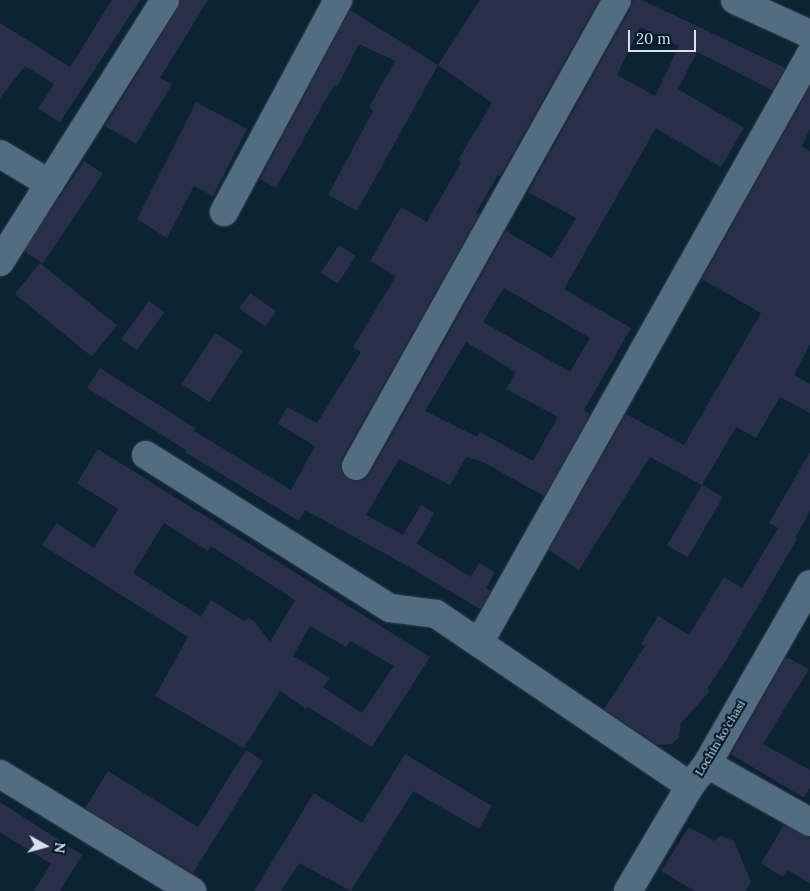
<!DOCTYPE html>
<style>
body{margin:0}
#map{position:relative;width:810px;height:891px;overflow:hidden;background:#0c2334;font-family:Lora,serif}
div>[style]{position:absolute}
.building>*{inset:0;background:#292f48;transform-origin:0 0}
.roads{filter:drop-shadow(0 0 1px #333f4e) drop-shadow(0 0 1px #333f4e)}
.minor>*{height:28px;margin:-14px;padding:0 14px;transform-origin:14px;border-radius:14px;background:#536c81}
span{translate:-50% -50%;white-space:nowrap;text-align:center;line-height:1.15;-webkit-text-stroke:4px #03192a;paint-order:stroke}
.street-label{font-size:12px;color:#d4e2ee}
.north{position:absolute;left:20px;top:821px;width:50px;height:50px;-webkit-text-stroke:4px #03192a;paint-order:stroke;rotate:97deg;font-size:14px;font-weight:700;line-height:20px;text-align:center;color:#d4e2ee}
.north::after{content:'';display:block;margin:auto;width:18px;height:22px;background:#d4e2ee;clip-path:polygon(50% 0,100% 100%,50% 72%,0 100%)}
.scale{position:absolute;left:628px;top:30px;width:68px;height:22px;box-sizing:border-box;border:2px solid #d4e2ee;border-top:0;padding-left:6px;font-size:15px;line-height:18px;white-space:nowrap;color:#d4e2ee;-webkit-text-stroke:4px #03192a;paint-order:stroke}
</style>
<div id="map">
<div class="building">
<div style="clip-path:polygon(112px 0,140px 0,60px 122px,38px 109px,54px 84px,25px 66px,0 98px,0 23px,70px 67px)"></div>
<div style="clip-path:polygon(181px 0,208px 0,160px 78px,172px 84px,136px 144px,105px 126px,178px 8px)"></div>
<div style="clip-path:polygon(evenodd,480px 0,599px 0,500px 176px,498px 175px,476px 213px,479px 215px,342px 458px,340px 466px,342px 474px,349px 480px,356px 482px,364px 480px,370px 474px,506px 231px,552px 258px,576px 218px,528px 192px,631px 8px,633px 0,642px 0,785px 68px,772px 90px,697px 52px,678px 89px,744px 128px,721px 167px,656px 128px,564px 289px,631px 328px,584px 410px,590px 414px,544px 496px,481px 461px,466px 457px,450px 485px,399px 459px,366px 515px,403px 535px,421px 505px,434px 513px,417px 544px,471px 577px,479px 563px,495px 572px,486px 588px,491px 591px,480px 609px,404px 564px,305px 510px,299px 521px,185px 452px,186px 450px,87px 388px,100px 368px,195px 428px,194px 431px,291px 490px,315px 446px,278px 424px,287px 407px,317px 423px,361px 352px,353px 347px,396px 276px,370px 261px,401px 207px,427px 222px,461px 162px,458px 160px,492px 103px,438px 65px,480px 0,640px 27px,679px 46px,655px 96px,617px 75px,640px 27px,480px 0,504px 288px,590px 338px,570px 372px,483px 322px,504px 288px,480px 0,466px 342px,516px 372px,506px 389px,558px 417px,533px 461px,480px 432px,477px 437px,425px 411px,466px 342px)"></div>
<div style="clip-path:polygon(350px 10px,438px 65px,357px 211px,328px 195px,373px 111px,369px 107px,395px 61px,359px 44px,337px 87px,334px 85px,276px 188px,260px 179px)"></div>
<div style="clip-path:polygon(810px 87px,810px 129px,802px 146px,810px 151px,810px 344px,794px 375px,810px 384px,810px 413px,780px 397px,756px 438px,736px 427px,702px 485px,650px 457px,579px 570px,549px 550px,626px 414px,684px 445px,761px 313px,702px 279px)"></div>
<div style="clip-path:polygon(196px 102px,247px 129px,213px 196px,194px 186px,167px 238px,137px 219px)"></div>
<div style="left:84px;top:161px;width:23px;height:108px;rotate:34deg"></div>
<div style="left:339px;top:245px;width:20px;height:33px;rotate:33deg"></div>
<div style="left:40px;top:263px;width:99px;height:40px;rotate:39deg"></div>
<div style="left:250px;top:293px;width:32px;height:19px;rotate:35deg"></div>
<div style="left:149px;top:301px;width:19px;height:47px;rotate:36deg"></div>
<div style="left:215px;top:333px;width:33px;height:61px;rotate:33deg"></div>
<div style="clip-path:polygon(evenodd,98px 449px,430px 657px,372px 747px,308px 707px,306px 709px,280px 691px,244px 748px,155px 696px,188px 637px,42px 545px,56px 523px,94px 548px,118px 509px,77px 483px,98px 449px,164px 523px,208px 551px,211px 546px,295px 600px,270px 642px,255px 622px,249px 618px,244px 621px,211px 600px,201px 617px,133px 573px,164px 523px,98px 449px,310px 626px,346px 647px,350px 641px,394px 666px,362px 713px,323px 687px,330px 678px,293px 656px,310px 626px)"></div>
<div style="clip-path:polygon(810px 452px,810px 511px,795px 538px,797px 539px,727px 659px,707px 689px,710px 691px,681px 723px,679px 738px,672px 744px,658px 745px,604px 709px,645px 646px,641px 644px,658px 616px,689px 635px,724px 577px,742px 588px,778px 528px,769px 523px)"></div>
<div style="left:702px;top:485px;width:24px;height:70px;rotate:30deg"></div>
<div style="clip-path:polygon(786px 657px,809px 669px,763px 744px,810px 770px,810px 788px,804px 798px,731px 754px)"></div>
<div style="clip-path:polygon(246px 750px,263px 761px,193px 873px,85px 808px,108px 771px,198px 827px)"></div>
<div style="clip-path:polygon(405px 754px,492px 806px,479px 829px,413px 791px,351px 891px,299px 863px,281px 891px,254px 891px,314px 793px,362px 823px)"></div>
<div style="clip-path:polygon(0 802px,82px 855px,60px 891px,34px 891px,51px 864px,0 832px)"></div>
<div style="clip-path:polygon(784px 825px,810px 838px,810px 883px,787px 870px,783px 877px,761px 863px)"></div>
<div style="clip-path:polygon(689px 827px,714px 841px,720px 836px,734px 841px,751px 882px,746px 891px,695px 891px,661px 871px)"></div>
</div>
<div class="roads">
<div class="minor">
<div style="left:735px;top:0;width:82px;rotate:24.4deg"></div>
<div style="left:0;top:154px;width:58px;rotate:31deg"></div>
<div style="left:224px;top:212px;width:241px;rotate:-61.7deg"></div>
<div style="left:0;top:262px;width:310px;rotate:-57.8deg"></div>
<div style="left:146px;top:455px;width:288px;rotate:32.1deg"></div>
<div style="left:390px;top:608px;width:46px;rotate:7.4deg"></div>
<div style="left:436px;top:614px;width:307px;rotate:34.1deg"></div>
<div style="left:356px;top:466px;width:534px;rotate:-60.75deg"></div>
<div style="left:479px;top:643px;width:675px;rotate:-60.62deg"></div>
<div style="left:707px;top:764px;width:118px;rotate:29.4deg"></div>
<div style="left:0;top:774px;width:225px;rotate:31.4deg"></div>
<div style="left:628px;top:891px;width:122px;rotate:-59.4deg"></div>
<div style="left:690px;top:786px;width:28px;rotate:-52deg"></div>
<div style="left:707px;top:764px;width:207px;rotate:-60.2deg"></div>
</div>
</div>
<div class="street-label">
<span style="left:720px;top:738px;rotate:-59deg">Lochin ko'chasi</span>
</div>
<div class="north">N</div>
<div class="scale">20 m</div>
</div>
